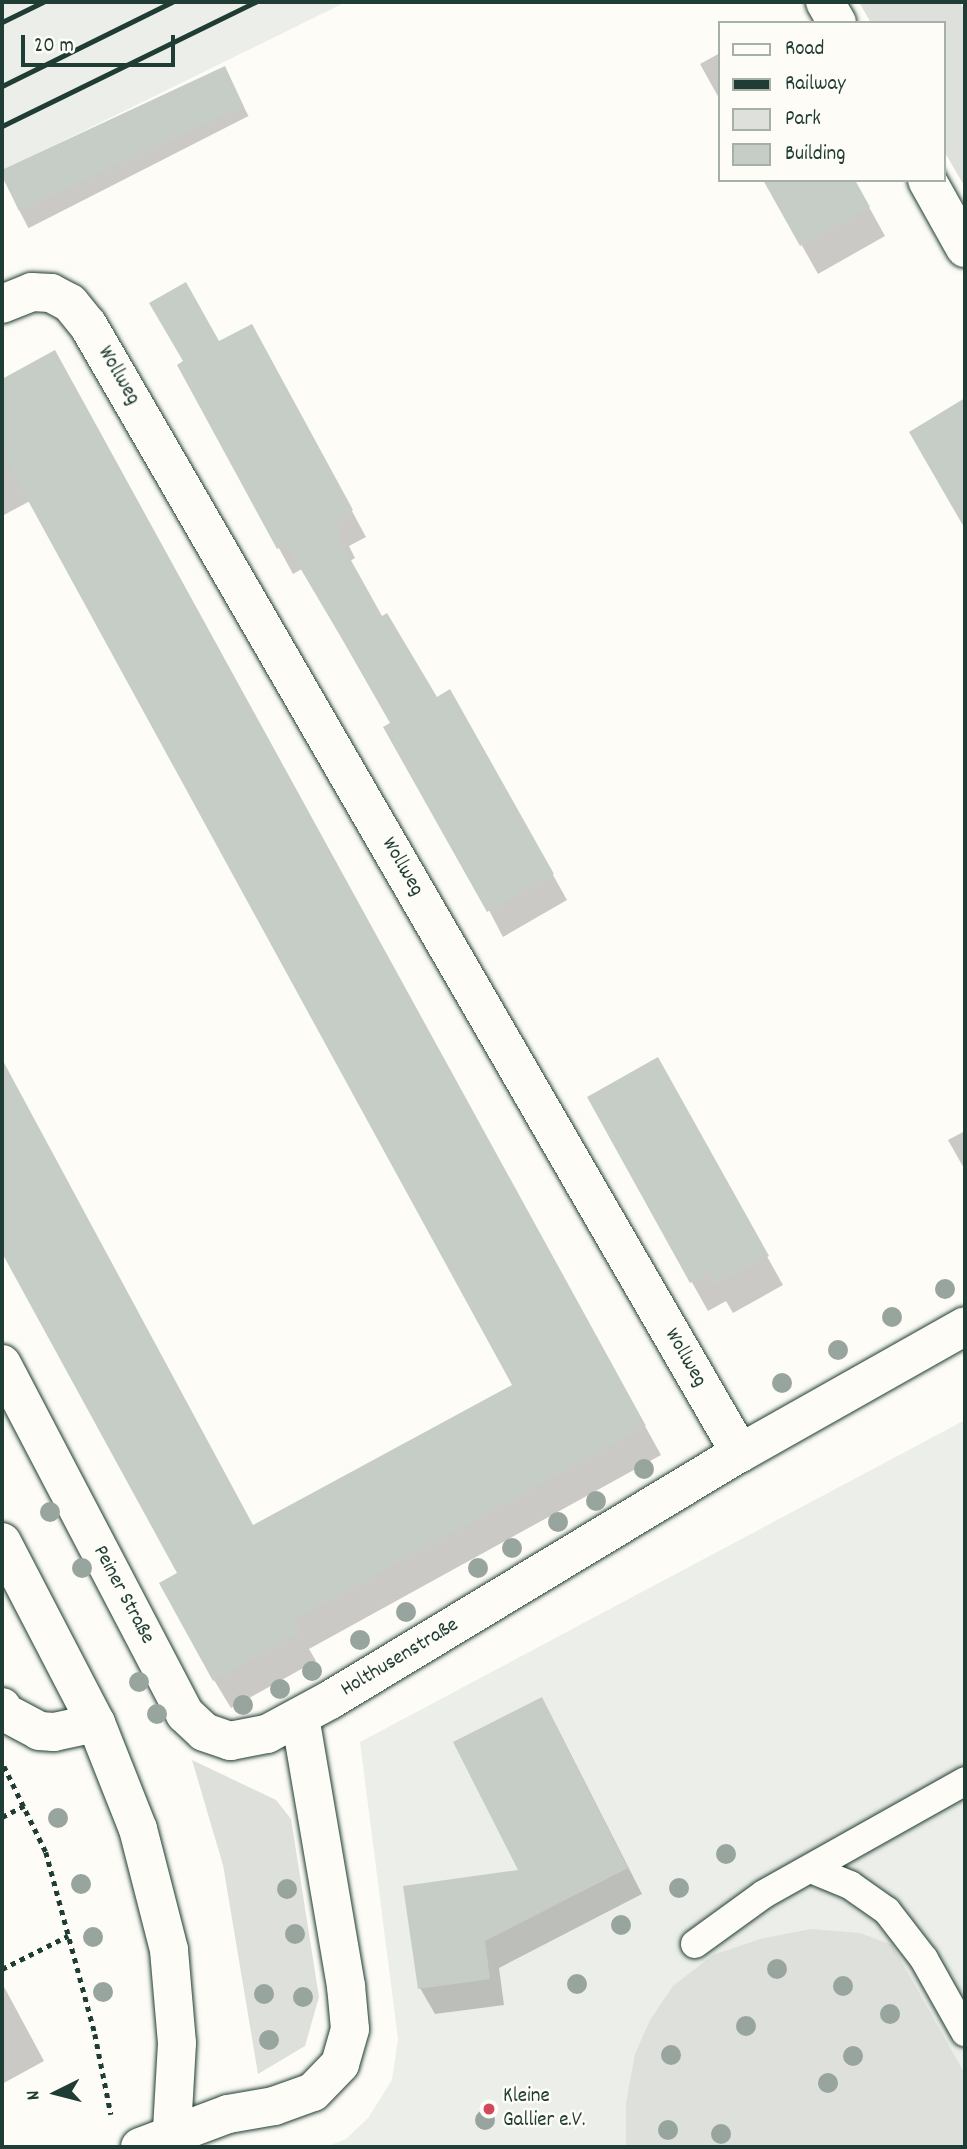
<!DOCTYPE html>
<meta charset="utf-8">
<style>
body{margin:0}
#map{position:relative;width:967px;height:2149px;overflow:hidden;background:#fdfcf7;font-family:Dekko,sans-serif}
div>[style]{position:absolute}
.built>*{inset:0;background:#eceee9}
.green>*{inset:0;background:#dde0db}
.shadow>*{inset:0;background:#0003;transform-origin:0 0}
.building>*{inset:0;background:#c6cdc7;transform-origin:0 0}
.path>*{height:4.5px;margin-top:-2.25px;transform-origin:0;background:repeating-linear-gradient(90deg,#1f3d34 0 5px,transparent 0 10px)}
.roads{filter:drop-shadow(0 0 2px #1f3d34) drop-shadow(0 0 2px #1f3d34)}
.lane>*{height:28px;margin:-14px;padding:0 14px;transform-origin:14px;border-radius:14px;background:#fdfcf7}
.street>*{height:38px;margin:-19px;padding:0 19px;transform-origin:19px;border-radius:19px;background:#fdfcf7}
.secondary>*{height:38px;margin:-19px;padding:0 19px;transform-origin:19px;border-radius:19px;background:#fdfcf7}
.rail>*{height:5px;margin:-2.5px;padding:0 2.5px;transform-origin:2.5px;border-radius:2.5px;background:#1f3d34}
.trees>*{width:20px;height:20px;margin:-10px;border-radius:50%;background:#98a59e}
.dots>*{width:19px;height:19px;translate:-50% -50%;box-sizing:border-box;border:4px solid #fdfcf7;border-radius:50%}
span{translate:-50% -50%;white-space:nowrap;text-align:center;line-height:1.15;-webkit-text-stroke:5px #fdfcf7;paint-order:stroke}
.street-label{font-size:21px;color:#1f3d34}
.poi-label{font-size:21px;color:#1f3d34}
.left{translate:0 -50%;text-align:left}
.frame{position:absolute;inset:0;border:4px solid #1f3d34;pointer-events:none}
.legend{position:absolute;left:718px;top:21px;width:228px;height:161px;box-sizing:border-box;background:#fdfcf7;border:2px solid #a4b0a9;margin:0;padding:9px 12px;list-style:none;font-size:21px;color:#1f3d34}
.legend li{display:flex;align-items:center;gap:14px;height:35px}
.legend b{width:35px;border:2px solid #a4b0a9}
.north{position:absolute;left:21px;top:2058px;width:70px;height:70px;-webkit-text-stroke:5px #fdfcf7;paint-order:stroke;rotate:264deg;font-size:19px;font-weight:700;line-height:28px;text-align:center;color:#1f3d34}
.north::after{content:'';display:block;margin:auto;width:24px;height:32px;background:#1f3d34;clip-path:polygon(50% 0,100% 100%,50% 72%,0 100%)}
.scale{position:absolute;left:21px;top:35px;width:154px;height:32px;box-sizing:border-box;border:4px solid #1f3d34;border-top:0;padding-left:9px;font-size:21px;line-height:24px;white-space:nowrap;color:#1f3d34;-webkit-text-stroke:5px #fdfcf7;paint-order:stroke}
</style>
<div id="map">
<div class="built">
<div style="clip-path:polygon(2px 2px,346px 2px,2px 171px)"></div>
<div style="clip-path:polygon(965px 1420px,965px 2147px,326px 2147px,346px 2139px,368px 2118px,392px 2080px,398px 2039px,360px 1742px)"></div>
</div>
<div class="green">
<div style="clip-path:polygon(859px 2px,960px 2px,965px 11px,965px 187px,944px 151px,944px 23px,871px 23px)"></div>
<div style="clip-path:polygon(192px 1760px,276px 1800px,291px 1819px,319px 1997px,305px 2046px,258px 2074px,223px 1865px)"></div>
<div style="clip-path:polygon(811px 1929px,860px 1933px,892px 1945px,965px 2074px,965px 2147px,626px 2147px,626px 2103px,635px 2054px,650px 2020px,673px 1986px,713px 1955px,760px 1939px)"></div>
</div>
<div class="shadow">
<div style="clip-path:polygon(720px 53px,720px 100px,700px 64px)"></div>
<div style="left:224px;top:68px;width:54px;height:247px;rotate:63deg"></div>
<div style="clip-path:polygon(765px 180px,854px 180px,885px 236px,818px 274px)"></div>
<div style="clip-path:polygon(219px 344px,266px 352px,366px 537px,349px 546px,355px 558px,350px 561px,381px 618px,436px 699px,450px 691px,567px 900px,503px 937px,392px 724px,302px 569px,293px 574px,179px 365px)"></div>
<div style="clip-path:polygon(54px 352px,661px 1455px,309px 1649px,316px 1661px,231px 1708px,214px 1680px,180px 1573px,2px 1249px,2px 1061px,253px 1527px,515px 1386px,30px 501px,2px 516px,2px 381px)"></div>
<div style="clip-path:polygon(965px 401px,965px 525px,911px 432px)"></div>
<div style="clip-path:polygon(673px 1088px,783px 1285px,733px 1313px,726px 1301px,708px 1311px,589px 1098px)"></div>
<div style="clip-path:polygon(965px 1131px,965px 1170px,948px 1140px)"></div>
<div style="clip-path:polygon(556px 1725px,642px 1894px,499px 1968px,504px 2005px,435px 2014px,420px 1988px,520px 1872px)"></div>
<div style="clip-path:polygon(2px 1983px,44px 2061px,2px 2084px)"></div>
</div>
<div class="building">
<div style="left:225px;top:66px;width:44px;height:248px;rotate:65deg"></div>
<div style="clip-path:polygon(763px 180px,855px 180px,870px 207px,800px 246px)"></div>
<div style="clip-path:polygon(186px 282px,219px 341px,252px 324px,353px 510px,336px 520px,342px 532px,337px 535px,382px 616px,387px 613px,437px 697px,450px 689px,554px 874px,487px 912px,383px 727px,390px 723px,342px 639px,286px 544px,277px 549px,177px 365px,183px 361px,149px 303px)"></div>
<div style="clip-path:polygon(55px 350px,646px 1426px,294px 1620px,301px 1632px,213px 1681px,159px 1583px,177px 1573px,2px 1253px,2px 1059px,253px 1525px,512px 1385px,2px 453px,2px 379px)"></div>
<div style="clip-path:polygon(965px 398px,965px 529px,909px 432px)"></div>
<div style="clip-path:polygon(658px 1057px,769px 1256px,715px 1285px,708px 1273px,690px 1283px,587px 1097px)"></div>
<div style="clip-path:polygon(542px 1697px,628px 1868px,485px 1941px,490px 1979px,418px 1989px,403px 1886px,518px 1870px,453px 1742px)"></div>
</div>
<div class="path">
<div style="left:4px;top:1766px;width:96px;rotate:64deg"></div>
<div style="left:46px;top:1852px;width:188px;rotate:74.9deg"></div>
<div style="left:95px;top:2034px;width:82px;rotate:78.7deg"></div>
<div style="left:2px;top:1817px;width:25px;rotate:-27deg"></div>
<div style="left:2px;top:1969px;width:74px;rotate:-26.6deg"></div>
</div>
<div class="roads">
<div class="lane">
<div style="left:811px;top:1869px;width:42px;rotate:22.3deg"></div>
<div style="left:850px;top:1885px;width:45px;rotate:35.1deg"></div>
<div style="left:887px;top:1911px;width:61px;rotate:52.4deg"></div>
<div style="left:924px;top:1959px;width:84px;rotate:60.7deg"></div>
<div style="left:695px;top:1944px;width:85px;rotate:-35.9deg"></div>
<div style="left:764px;top:1894px;width:231px;rotate:-29.3deg"></div>
</div>
<div class="street">
<div style="left:825px;top:2px;width:24px;rotate:60deg"></div>
<div style="left:927px;top:180px;width:78px;rotate:60.8deg"></div>
<div style="left:2px;top:304px;width:32px;rotate:-22deg"></div>
<div style="left:32px;top:292px;width:19px;rotate:3deg"></div>
<div style="left:51px;top:293px;width:21px;rotate:28deg"></div>
<div style="left:70px;top:303px;width:28px;rotate:51deg"></div>
<div style="left:88px;top:325px;width:1303px;rotate:59.97deg"></div>
<div style="left:2px;top:1364px;width:395px;rotate:62.4deg"></div>
<div style="left:185px;top:1714px;width:26px;rotate:43deg"></div>
<div style="left:204px;top:1732px;width:28px;rotate:19deg"></div>
<div style="left:230px;top:1741px;width:38px;rotate:-11deg"></div>
<div style="left:267px;top:1734px;width:72px;rotate:-28.4deg"></div>
<div style="left:330px;top:1700px;width:479px;rotate:-31.1deg"></div>
<div style="left:740px;top:1453px;width:258px;rotate:-29.4deg"></div>
<div style="left:2px;top:1707px;width:5px;rotate:68deg"></div>
<div style="left:4px;top:1712px;width:40px;rotate:28deg"></div>
<div style="left:39px;top:1731px;width:15px;rotate:4deg"></div>
<div style="left:54px;top:1732px;width:43px;rotate:-12.1deg"></div>
<div style="left:140px;top:2147px;width:94px;rotate:-20.6deg"></div>
<div style="left:228px;top:2114px;width:47px;rotate:-9.9deg"></div>
<div style="left:274px;top:2106px;width:41px;rotate:-19.7deg"></div>
<div style="left:313px;top:2092px;width:39px;rotate:-46deg"></div>
<div style="left:340px;top:2064px;width:36px;rotate:-74deg"></div>
<div style="left:350px;top:2029px;width:43px;rotate:-95.3deg"></div>
<div style="left:346px;top:1986px;width:273px;rotate:-99.7deg"></div>
</div>
<div class="secondary">
<div style="left:2px;top:1542px;width:204px;rotate:62.6deg"></div>
<div style="left:96px;top:1723px;width:114px;rotate:68.4deg"></div>
<div style="left:138px;top:1829px;width:125px;rotate:75.6deg"></div>
<div style="left:169px;top:1950px;width:93px;rotate:85.1deg"></div>
<div style="left:177px;top:2043px;width:104px;rotate:93.3deg"></div>
</div>
</div>
<div class="rail">
<div style="left:2px;top:22px;width:46px;rotate:-26deg"></div>
<div style="left:2px;top:86px;width:190px;rotate:-26.3deg"></div>
<div style="left:2px;top:126px;width:282px;rotate:-26.1deg"></div>
</div>
<div class="trees">
<div style="left:945px;top:1289px"></div>
<div style="left:892px;top:1317px"></div>
<div style="left:838px;top:1350px"></div>
<div style="left:782px;top:1383px"></div>
<div style="left:644px;top:1469px"></div>
<div style="left:596px;top:1501px"></div>
<div style="left:50px;top:1512px"></div>
<div style="left:558px;top:1522px"></div>
<div style="left:512px;top:1548px"></div>
<div style="left:82px;top:1568px"></div>
<div style="left:478px;top:1568px"></div>
<div style="left:406px;top:1612px"></div>
<div style="left:360px;top:1640px"></div>
<div style="left:312px;top:1671px"></div>
<div style="left:139px;top:1682px"></div>
<div style="left:280px;top:1689px"></div>
<div style="left:243px;top:1705px"></div>
<div style="left:157px;top:1714px"></div>
<div style="left:58px;top:1818px"></div>
<div style="left:726px;top:1854px"></div>
<div style="left:81px;top:1884px"></div>
<div style="left:679px;top:1888px"></div>
<div style="left:287px;top:1889px"></div>
<div style="left:621px;top:1925px"></div>
<div style="left:295px;top:1934px"></div>
<div style="left:93px;top:1937px"></div>
<div style="left:777px;top:1969px"></div>
<div style="left:577px;top:1984px"></div>
<div style="left:843px;top:1986px"></div>
<div style="left:103px;top:1992px"></div>
<div style="left:264px;top:1994px"></div>
<div style="left:303px;top:1997px"></div>
<div style="left:890px;top:2014px"></div>
<div style="left:746px;top:2026px"></div>
<div style="left:269px;top:2040px"></div>
<div style="left:671px;top:2055px"></div>
<div style="left:853px;top:2056px"></div>
<div style="left:828px;top:2083px"></div>
<div style="left:485px;top:2120px"></div>
<div style="left:668px;top:2130px"></div>
<div style="left:721px;top:2134px"></div>
</div>
<div class="dots">
<div style="left:489px;top:2109px;background:#d1495b"></div>
</div>
<div class="street-label">
<span style="left:118px;top:376px;rotate:60deg">Wollweg</span>
<span style="left:402px;top:867px;rotate:60deg">Wollweg</span>
<span style="left:685px;top:1358px;rotate:60deg">Wollweg</span>
<span style="left:123px;top:1595px;rotate:62deg">Peiner Straße</span>
<span style="left:400px;top:1658px;rotate:-31deg">Holthusenstraße</span>
</div>
<div class="poi-label">
<span class="left" style="left:503px;top:2109px">Kleine<br>Gallier e.V.</span>
</div>
<div class="frame"></div>
<ul class="legend">
<li><b style="height:9px;background:#fdfcf7"></b>Road</li>
<li><b style="height:9px;background:#1f3d34"></b>Railway</li>
<li><b style="height:19px;background:#dde0db"></b>Park</li>
<li><b style="height:19px;background:#c6cdc7"></b>Building</li>
</ul>
<div class="north">N</div>
<div class="scale">20 m</div>
</div>
